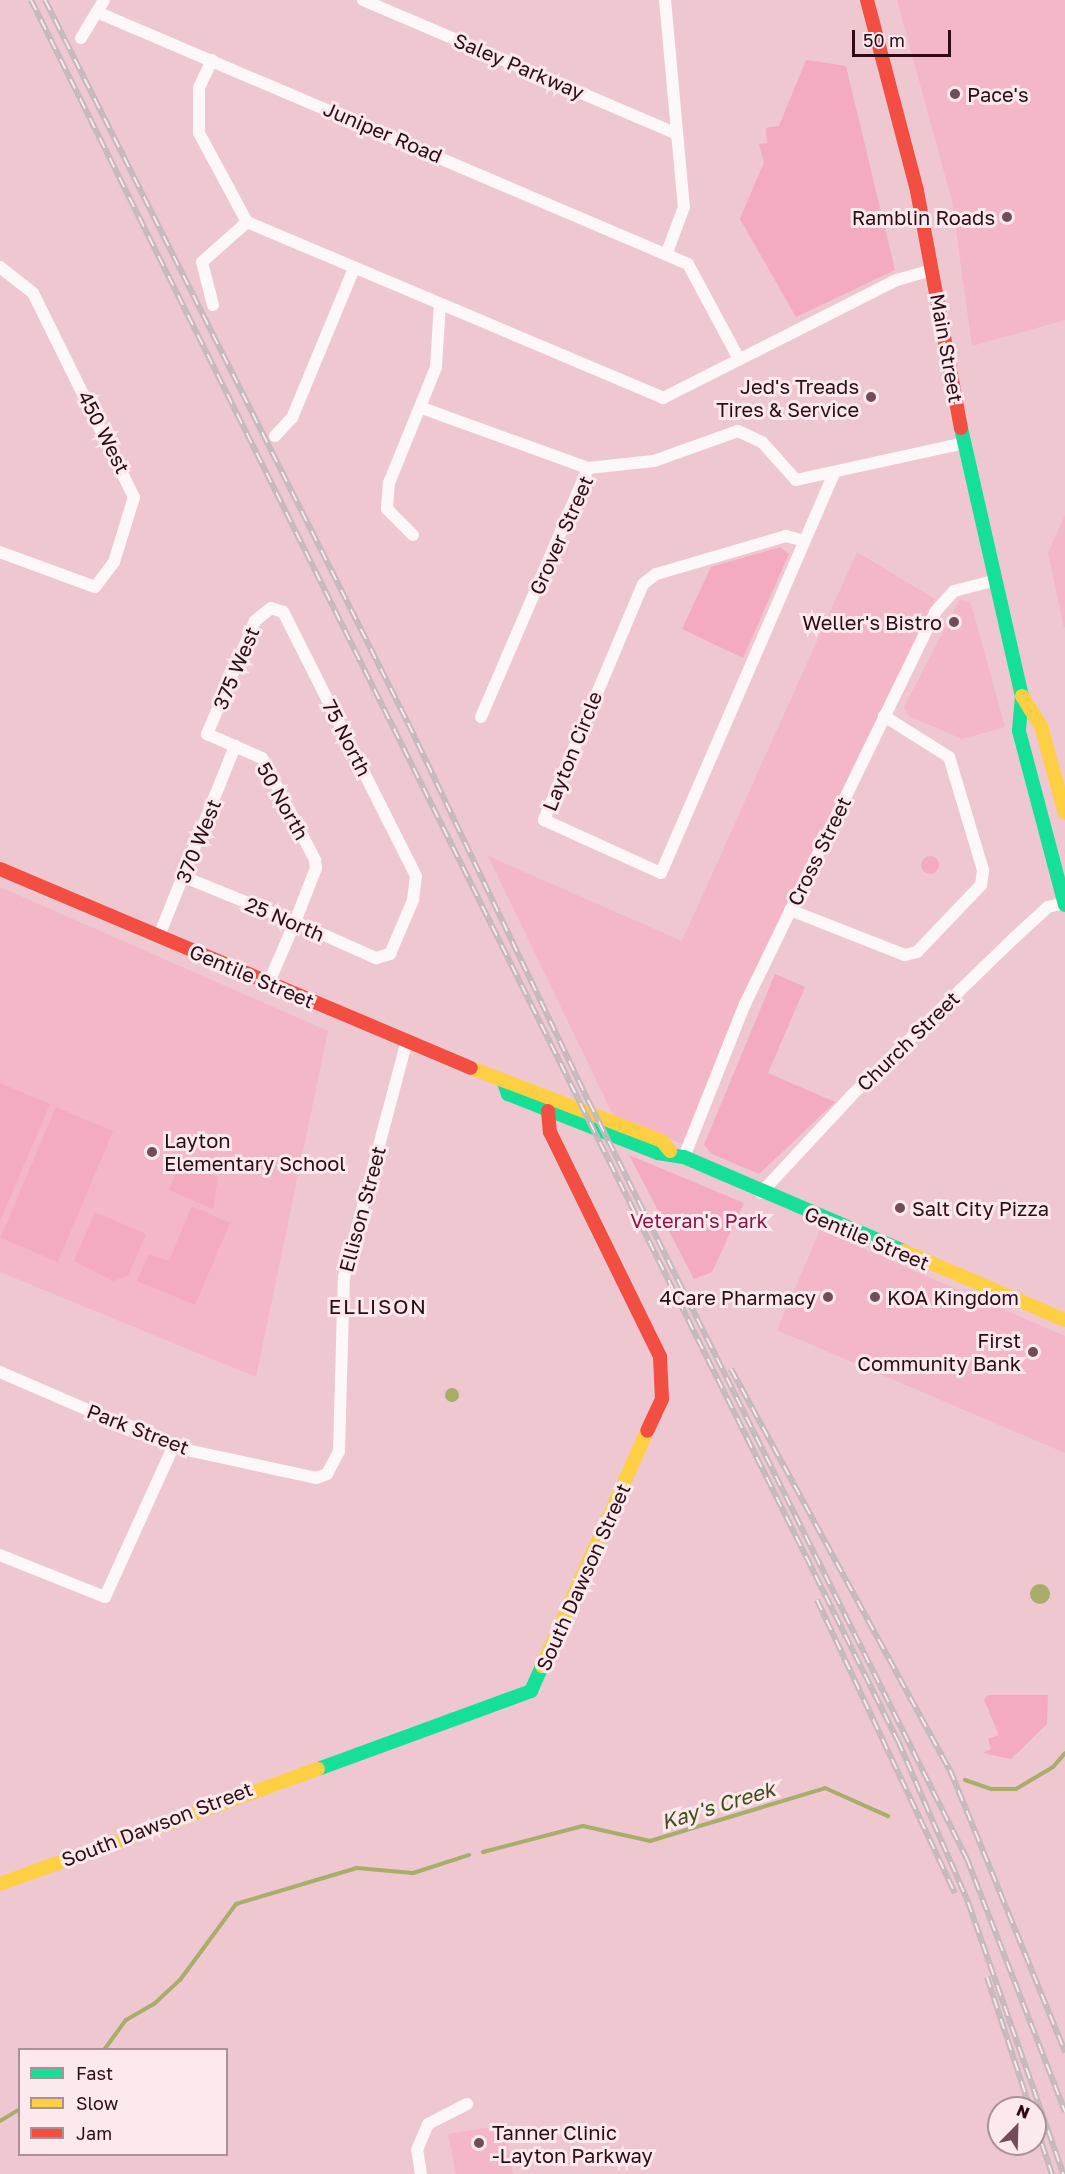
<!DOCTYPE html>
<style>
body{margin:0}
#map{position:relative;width:1065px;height:2174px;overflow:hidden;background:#eec7d1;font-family:"Golos Text",sans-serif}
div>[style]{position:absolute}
.built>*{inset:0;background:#f4b7c7}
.green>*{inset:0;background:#f4abbf;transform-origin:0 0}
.round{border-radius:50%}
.water>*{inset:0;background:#a7ae67}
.stream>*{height:4px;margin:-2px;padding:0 2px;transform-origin:2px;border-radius:2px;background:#a7ae67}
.street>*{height:12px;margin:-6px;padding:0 6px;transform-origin:6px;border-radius:6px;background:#fcf7f8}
.fast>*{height:14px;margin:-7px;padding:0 7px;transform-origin:7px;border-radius:7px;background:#16e098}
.slow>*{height:14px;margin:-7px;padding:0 7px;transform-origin:7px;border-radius:7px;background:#ffcf43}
.jam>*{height:14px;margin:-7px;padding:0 7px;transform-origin:7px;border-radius:7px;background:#f24e42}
.rail>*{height:6px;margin-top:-3px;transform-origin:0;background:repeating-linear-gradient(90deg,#fce9ed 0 11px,#c4b9bc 0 22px);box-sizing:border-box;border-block:2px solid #c4b9bc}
.dots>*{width:16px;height:16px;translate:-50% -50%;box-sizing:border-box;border:3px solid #fce9ed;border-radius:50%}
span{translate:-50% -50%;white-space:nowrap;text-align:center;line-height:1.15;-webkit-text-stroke:6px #fce9ed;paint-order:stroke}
.street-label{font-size:20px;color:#2c0c17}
.poi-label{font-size:20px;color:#2c0c17}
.left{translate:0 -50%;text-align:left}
.right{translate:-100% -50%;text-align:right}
.park-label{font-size:20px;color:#8f1549}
.neighbourhood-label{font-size:21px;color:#2c0c17;letter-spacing:1.5px}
.water-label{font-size:21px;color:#414e17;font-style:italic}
.legend{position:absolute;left:18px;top:2048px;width:210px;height:108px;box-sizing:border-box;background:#fce9ed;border:2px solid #a99197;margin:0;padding:8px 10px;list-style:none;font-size:18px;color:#2c0c17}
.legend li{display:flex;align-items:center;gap:12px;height:30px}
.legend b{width:30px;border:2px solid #a99197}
.north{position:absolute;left:987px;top:2096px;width:60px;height:60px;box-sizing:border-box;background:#fce9ed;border:2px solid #a99197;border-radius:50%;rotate:23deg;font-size:16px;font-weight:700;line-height:24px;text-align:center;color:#2c0c17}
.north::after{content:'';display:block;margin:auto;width:21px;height:27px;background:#704d58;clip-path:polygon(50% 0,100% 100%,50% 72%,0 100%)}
.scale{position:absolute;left:852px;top:30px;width:99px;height:27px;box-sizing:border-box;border:3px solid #2c0c17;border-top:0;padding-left:8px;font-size:18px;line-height:21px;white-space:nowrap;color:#2c0c17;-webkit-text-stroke:4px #fce9ed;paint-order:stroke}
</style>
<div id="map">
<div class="built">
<div style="clip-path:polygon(897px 0,1065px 0,1065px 320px,972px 346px,952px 201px)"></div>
<div style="clip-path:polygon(1065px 515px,1065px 627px,1064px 628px,1048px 553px)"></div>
<div style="clip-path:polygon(857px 552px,935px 599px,682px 1144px,614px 1117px,488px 856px,682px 941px)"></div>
<div style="clip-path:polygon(960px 599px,971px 604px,1005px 727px,962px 739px,909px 716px,904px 707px)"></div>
<div style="clip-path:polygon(0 887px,328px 1031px,256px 1377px,0 1272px)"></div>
<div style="clip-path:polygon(820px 1230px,1065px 1336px,1065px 1453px,777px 1330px)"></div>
<div style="clip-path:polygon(504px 2125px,513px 2174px,456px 2174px,448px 2134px)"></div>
</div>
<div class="green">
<div style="clip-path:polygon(806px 60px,846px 66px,895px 270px,796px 317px,740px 219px,764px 162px,759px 144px,767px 143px,766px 128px,779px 126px)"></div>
<div style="clip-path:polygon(780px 547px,789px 554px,743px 658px,682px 629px,711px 567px)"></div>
<div class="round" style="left:921px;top:856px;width:18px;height:18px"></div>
<div style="clip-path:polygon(775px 974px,805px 987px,768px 1073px,835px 1102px,759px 1174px,712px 1154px,704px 1145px)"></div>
<div style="clip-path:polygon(0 1083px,50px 1104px,0 1221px)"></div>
<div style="left:56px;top:1107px;width:62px;height:142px;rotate:23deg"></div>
<div style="clip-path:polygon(629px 1155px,744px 1203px,712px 1272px,694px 1279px)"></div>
<div style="clip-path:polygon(181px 1162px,218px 1177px,213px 1209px,169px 1190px)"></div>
<div style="clip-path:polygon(192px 1206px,230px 1223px,195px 1305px,137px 1281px,149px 1254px,169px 1261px)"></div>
<div style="clip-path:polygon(95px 1212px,146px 1234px,128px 1276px,113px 1281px,74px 1261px)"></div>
<div style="clip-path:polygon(988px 1695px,1048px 1695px,1047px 1724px,1011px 1759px,983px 1753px,991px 1749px,988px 1739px,999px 1735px,984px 1700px)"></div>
</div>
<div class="water">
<div class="round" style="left:445px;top:1388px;width:14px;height:14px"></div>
<div class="round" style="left:1030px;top:1584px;width:20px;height:20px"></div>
</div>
<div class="stream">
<div style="left:965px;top:1780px;width:28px;rotate:19deg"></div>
<div style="left:991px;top:1789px;width:25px"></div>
<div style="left:1016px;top:1789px;width:43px;rotate:-30.7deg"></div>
<div style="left:1053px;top:1767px;width:18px;rotate:-49deg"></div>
<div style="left:483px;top:1852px;width:103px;rotate:-14.6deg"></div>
<div style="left:583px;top:1826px;width:69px;rotate:12.6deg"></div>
<div style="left:650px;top:1841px;width:183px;rotate:-16.8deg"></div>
<div style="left:825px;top:1788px;width:69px;rotate:24deg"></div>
<div style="left:104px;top:2050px;width:37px;rotate:-54deg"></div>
<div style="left:126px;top:2020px;width:32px;rotate:-30deg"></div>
<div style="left:154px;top:2004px;width:35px;rotate:-43deg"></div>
<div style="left:180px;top:1980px;width:94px;rotate:-53.6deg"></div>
<div style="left:236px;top:1904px;width:126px;rotate:-16.6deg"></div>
<div style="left:357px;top:1868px;width:56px;rotate:5.1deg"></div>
<div style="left:413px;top:1873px;width:59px;rotate:-17.8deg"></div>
<div style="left:0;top:2121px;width:23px;rotate:-31deg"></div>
</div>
<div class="street">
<div style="left:363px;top:0;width:339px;rotate:23.1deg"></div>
<div style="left:665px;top:0;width:208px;rotate:84.8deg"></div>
<div style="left:684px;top:207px;width:51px;rotate:110.6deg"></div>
<div style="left:99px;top:13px;width:640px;rotate:23.08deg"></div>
<div style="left:688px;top:264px;width:108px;rotate:61.8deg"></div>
<div style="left:81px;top:38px;width:44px;rotate:-58.8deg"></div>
<div style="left:212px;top:60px;width:31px;rotate:115deg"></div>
<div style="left:199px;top:88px;width:45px;rotate:90deg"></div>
<div style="left:199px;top:133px;width:101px;rotate:61.7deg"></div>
<div style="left:247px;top:222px;width:452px;rotate:22.9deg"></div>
<div style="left:663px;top:398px;width:262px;rotate:-26.8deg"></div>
<div style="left:897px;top:280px;width:37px;rotate:-16deg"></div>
<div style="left:0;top:267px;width:42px;rotate:38.2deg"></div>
<div style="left:33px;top:293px;width:228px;rotate:63.7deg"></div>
<div style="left:134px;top:497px;width:68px;rotate:107.1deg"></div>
<div style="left:114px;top:562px;width:31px;rotate:127deg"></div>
<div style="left:95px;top:587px;width:101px;rotate:-159.8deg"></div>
<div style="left:213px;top:305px;width:44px;rotate:-104.3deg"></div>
<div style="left:202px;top:262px;width:60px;rotate:-41.6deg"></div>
<div style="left:422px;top:408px;width:177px;rotate:19.9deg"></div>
<div style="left:275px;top:436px;width:25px;rotate:-47deg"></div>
<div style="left:292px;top:418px;width:162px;rotate:-67.5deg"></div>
<div style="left:413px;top:535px;width:37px;rotate:-135deg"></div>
<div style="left:387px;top:509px;width:26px;rotate:-86deg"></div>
<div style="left:389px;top:483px;width:125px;rotate:-67.9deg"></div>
<div style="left:436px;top:367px;width:63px;rotate:-86.4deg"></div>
<div style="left:801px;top:540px;width:16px;rotate:-165deg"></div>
<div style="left:786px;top:536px;width:135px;rotate:163.7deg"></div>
<div style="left:656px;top:574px;width:16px;rotate:142deg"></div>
<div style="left:643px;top:584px;width:256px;rotate:112.8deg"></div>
<div style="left:544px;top:820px;width:128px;rotate:24.4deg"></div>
<div style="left:661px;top:873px;width:435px;rotate:-66.6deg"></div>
<div style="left:481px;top:717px;width:271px;rotate:-66.7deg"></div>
<div style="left:588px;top:468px;width:66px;rotate:-6.1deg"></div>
<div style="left:654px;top:461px;width:89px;rotate:-19.7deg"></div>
<div style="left:738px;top:431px;width:26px;rotate:25deg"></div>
<div style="left:762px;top:442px;width:51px;rotate:48.2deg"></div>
<div style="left:796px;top:480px;width:172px;rotate:-12.4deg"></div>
<div style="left:184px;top:877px;width:120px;rotate:22.1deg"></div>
<div style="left:295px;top:922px;width:89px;rotate:24deg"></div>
<div style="left:376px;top:958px;width:15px;rotate:-16deg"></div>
<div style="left:390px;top:954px;width:59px;rotate:-66.9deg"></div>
<div style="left:413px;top:900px;width:24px;rotate:-83deg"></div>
<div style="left:416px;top:876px;width:296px;rotate:-116.7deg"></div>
<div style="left:283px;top:612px;width:13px;rotate:-162deg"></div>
<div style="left:271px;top:608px;width:21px;rotate:141deg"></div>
<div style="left:255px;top:621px;width:123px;rotate:113deg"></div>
<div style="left:207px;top:734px;width:60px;rotate:23.6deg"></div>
<div style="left:262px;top:758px;width:115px;rotate:62.5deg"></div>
<div style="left:315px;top:860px;width:8px;rotate:83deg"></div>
<div style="left:316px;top:868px;width:58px;rotate:111.3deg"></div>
<div style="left:295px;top:922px;width:65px;rotate:113.4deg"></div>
<div style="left:790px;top:910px;width:123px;rotate:21.4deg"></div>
<div style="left:905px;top:955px;width:12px;rotate:-14deg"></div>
<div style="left:917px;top:952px;width:93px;rotate:-46.3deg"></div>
<div style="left:981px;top:885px;width:15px;rotate:-82deg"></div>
<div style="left:983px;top:870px;width:118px;rotate:-106.7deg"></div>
<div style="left:949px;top:757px;width:77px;rotate:-147.8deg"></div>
<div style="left:159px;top:936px;width:205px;rotate:-68.2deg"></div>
<div style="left:684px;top:1157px;width:165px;rotate:-68.3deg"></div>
<div style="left:745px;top:1004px;width:436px;rotate:-64.1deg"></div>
<div style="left:935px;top:612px;width:28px;rotate:-48deg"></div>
<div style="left:954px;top:591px;width:40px;rotate:-14.4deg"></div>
<div style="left:761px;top:1193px;width:132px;rotate:-47.1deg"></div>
<div style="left:851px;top:1096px;width:227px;rotate:-44.1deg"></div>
<div style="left:1014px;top:938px;width:46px;rotate:-42.4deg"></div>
<div style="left:1048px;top:907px;width:16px;rotate:-14deg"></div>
<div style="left:0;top:1372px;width:189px;rotate:23.4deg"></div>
<div style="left:173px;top:1447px;width:146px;rotate:12.2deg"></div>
<div style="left:316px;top:1478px;width:12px;rotate:-20deg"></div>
<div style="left:327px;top:1474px;width:26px;rotate:-62deg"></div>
<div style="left:339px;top:1451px;width:174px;rotate:-88.4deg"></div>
<div style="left:344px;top:1277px;width:244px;rotate:-75.1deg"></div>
<div style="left:0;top:1555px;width:113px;rotate:21.8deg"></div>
<div style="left:105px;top:1597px;width:165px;rotate:-65.6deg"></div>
<div style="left:421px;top:2174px;width:24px;rotate:-99deg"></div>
<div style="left:417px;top:2150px;width:28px;rotate:-67deg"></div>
<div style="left:428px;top:2124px;width:44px;rotate:-27.1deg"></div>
</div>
<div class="fast">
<div style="left:961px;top:428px;width:275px;rotate:77.2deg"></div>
<div style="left:1022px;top:696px;width:35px;rotate:95deg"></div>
<div style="left:1019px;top:731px;width:180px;rotate:75.2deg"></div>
<div style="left:504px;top:1082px;width:13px;rotate:72deg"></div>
<div style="left:508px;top:1094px;width:161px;rotate:21.5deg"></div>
<div style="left:658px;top:1153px;width:26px;rotate:9deg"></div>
<div style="left:684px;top:1157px;width:238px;rotate:23.2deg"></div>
<div style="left:318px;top:1769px;width:227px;rotate:-20.1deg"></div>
<div style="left:531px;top:1691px;width:27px;rotate:-66deg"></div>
</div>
<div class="slow">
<div style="left:1022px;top:696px;width:36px;rotate:58deg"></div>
<div style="left:1041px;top:726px;width:90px;rotate:74.6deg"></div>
<div style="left:471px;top:1068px;width:204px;rotate:20.9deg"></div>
<div style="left:662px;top:1141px;width:13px;rotate:51deg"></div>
<div style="left:903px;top:1251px;width:176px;rotate:23.1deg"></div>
<div style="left:542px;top:1666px;width:257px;rotate:-65.9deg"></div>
<div style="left:0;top:1884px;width:338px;rotate:-19.9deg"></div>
</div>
<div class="jam">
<div style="left:867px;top:0;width:197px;rotate:75.3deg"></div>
<div style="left:917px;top:191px;width:241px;rotate:79.5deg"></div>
<div style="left:0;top:869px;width:511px;rotate:22.9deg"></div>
<div style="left:548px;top:1111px;width:21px;rotate:85deg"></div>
<div style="left:550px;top:1132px;width:250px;rotate:63.9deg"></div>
<div style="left:660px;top:1357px;width:42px;rotate:87.3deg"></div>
<div style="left:662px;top:1399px;width:35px;rotate:115deg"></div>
</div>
<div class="rail">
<div style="left:31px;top:0;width:1945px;rotate:63.53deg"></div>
<div style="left:898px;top:1741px;width:176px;rotate:66.5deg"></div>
<div style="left:968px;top:1902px;width:288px;rotate:70.7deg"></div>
<div style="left:45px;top:0;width:809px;rotate:63.34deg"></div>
<div style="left:408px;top:723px;width:420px;rotate:64.5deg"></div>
<div style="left:589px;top:1102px;width:846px;rotate:63.47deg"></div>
<div style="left:967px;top:1859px;width:271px;rotate:68.8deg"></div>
<div style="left:731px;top:1369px;width:457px;rotate:61.4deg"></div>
<div style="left:950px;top:1770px;width:305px;rotate:67.8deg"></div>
<div style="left:817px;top:1600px;width:324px;rotate:64.8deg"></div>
<div style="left:987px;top:1977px;width:138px;rotate:71.8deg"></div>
<div style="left:1035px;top:2123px;width:54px;rotate:71.6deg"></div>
</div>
<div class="dots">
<div style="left:955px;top:94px;background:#704d58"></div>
<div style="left:1007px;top:217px;background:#704d58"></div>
<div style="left:871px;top:397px;background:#704d58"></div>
<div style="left:954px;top:622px;background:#704d58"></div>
<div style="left:152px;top:1152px;background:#704d58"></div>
<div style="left:900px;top:1208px;background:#704d58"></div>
<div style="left:828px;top:1297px;background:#704d58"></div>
<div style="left:875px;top:1297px;background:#704d58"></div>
<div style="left:1033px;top:1352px;background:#704d58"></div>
<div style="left:479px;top:2143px;background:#704d58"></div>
</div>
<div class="street-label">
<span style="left:519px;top:66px;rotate:23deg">Saley Parkway</span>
<span style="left:383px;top:132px;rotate:23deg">Juniper Road</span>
<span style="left:947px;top:348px;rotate:80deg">Main Street</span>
<span style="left:104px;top:432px;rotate:63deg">450 West</span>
<span style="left:561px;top:535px;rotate:-66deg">Grover Street</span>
<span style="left:236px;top:668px;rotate:-67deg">375 West</span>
<span style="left:347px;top:738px;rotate:63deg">75 North</span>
<span style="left:572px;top:751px;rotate:-68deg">Layton Circle</span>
<span style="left:283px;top:801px;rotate:61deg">50 North</span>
<span style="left:198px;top:841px;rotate:-68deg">370 West</span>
<span style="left:819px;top:851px;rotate:-64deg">Cross Street</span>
<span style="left:285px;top:919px;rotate:23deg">25 North</span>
<span style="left:252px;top:976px;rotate:23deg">Gentile Street</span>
<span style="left:908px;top:1041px;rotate:-44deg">Church Street</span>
<span style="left:362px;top:1209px;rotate:-75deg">Ellison Street</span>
<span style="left:867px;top:1238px;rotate:23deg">Gentile Street</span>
<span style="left:138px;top:1429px;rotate:21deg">Park Street</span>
<span style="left:583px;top:1577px;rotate:-66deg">South Dawson Street</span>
<span style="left:157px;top:1824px;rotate:-21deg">South Dawson Street</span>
</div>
<div class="poi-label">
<span class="left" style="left:967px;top:94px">Pace's</span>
<span class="right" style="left:995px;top:217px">Ramblin Roads</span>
<span class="right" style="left:859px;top:398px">Jed's Treads<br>Tires &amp; Service</span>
<span class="right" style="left:942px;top:622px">Weller's Bistro</span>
<span class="left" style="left:164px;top:1152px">Layton<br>Elementary School</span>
<span class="left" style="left:912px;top:1208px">Salt City Pizza</span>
<span class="right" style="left:816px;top:1297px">4Care Pharmacy</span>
<span class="left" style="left:887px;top:1297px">KOA Kingdom</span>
<span class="right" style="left:1021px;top:1352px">First<br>Community Bank</span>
<span class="left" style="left:492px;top:2144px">Tanner Clinic<br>-Layton Parkway</span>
</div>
<div class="park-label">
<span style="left:699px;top:1220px">Veteran's Park</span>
</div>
<div class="neighbourhood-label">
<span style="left:378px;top:1306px">ELLISON</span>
</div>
<div class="water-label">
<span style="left:718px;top:1805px;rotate:-17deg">Kay's Creek</span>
</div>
<ul class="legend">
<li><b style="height:8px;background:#16e098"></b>Fast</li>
<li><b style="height:8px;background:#ffcf43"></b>Slow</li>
<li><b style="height:8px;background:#f24e42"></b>Jam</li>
</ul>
<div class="north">N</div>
<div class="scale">50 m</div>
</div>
